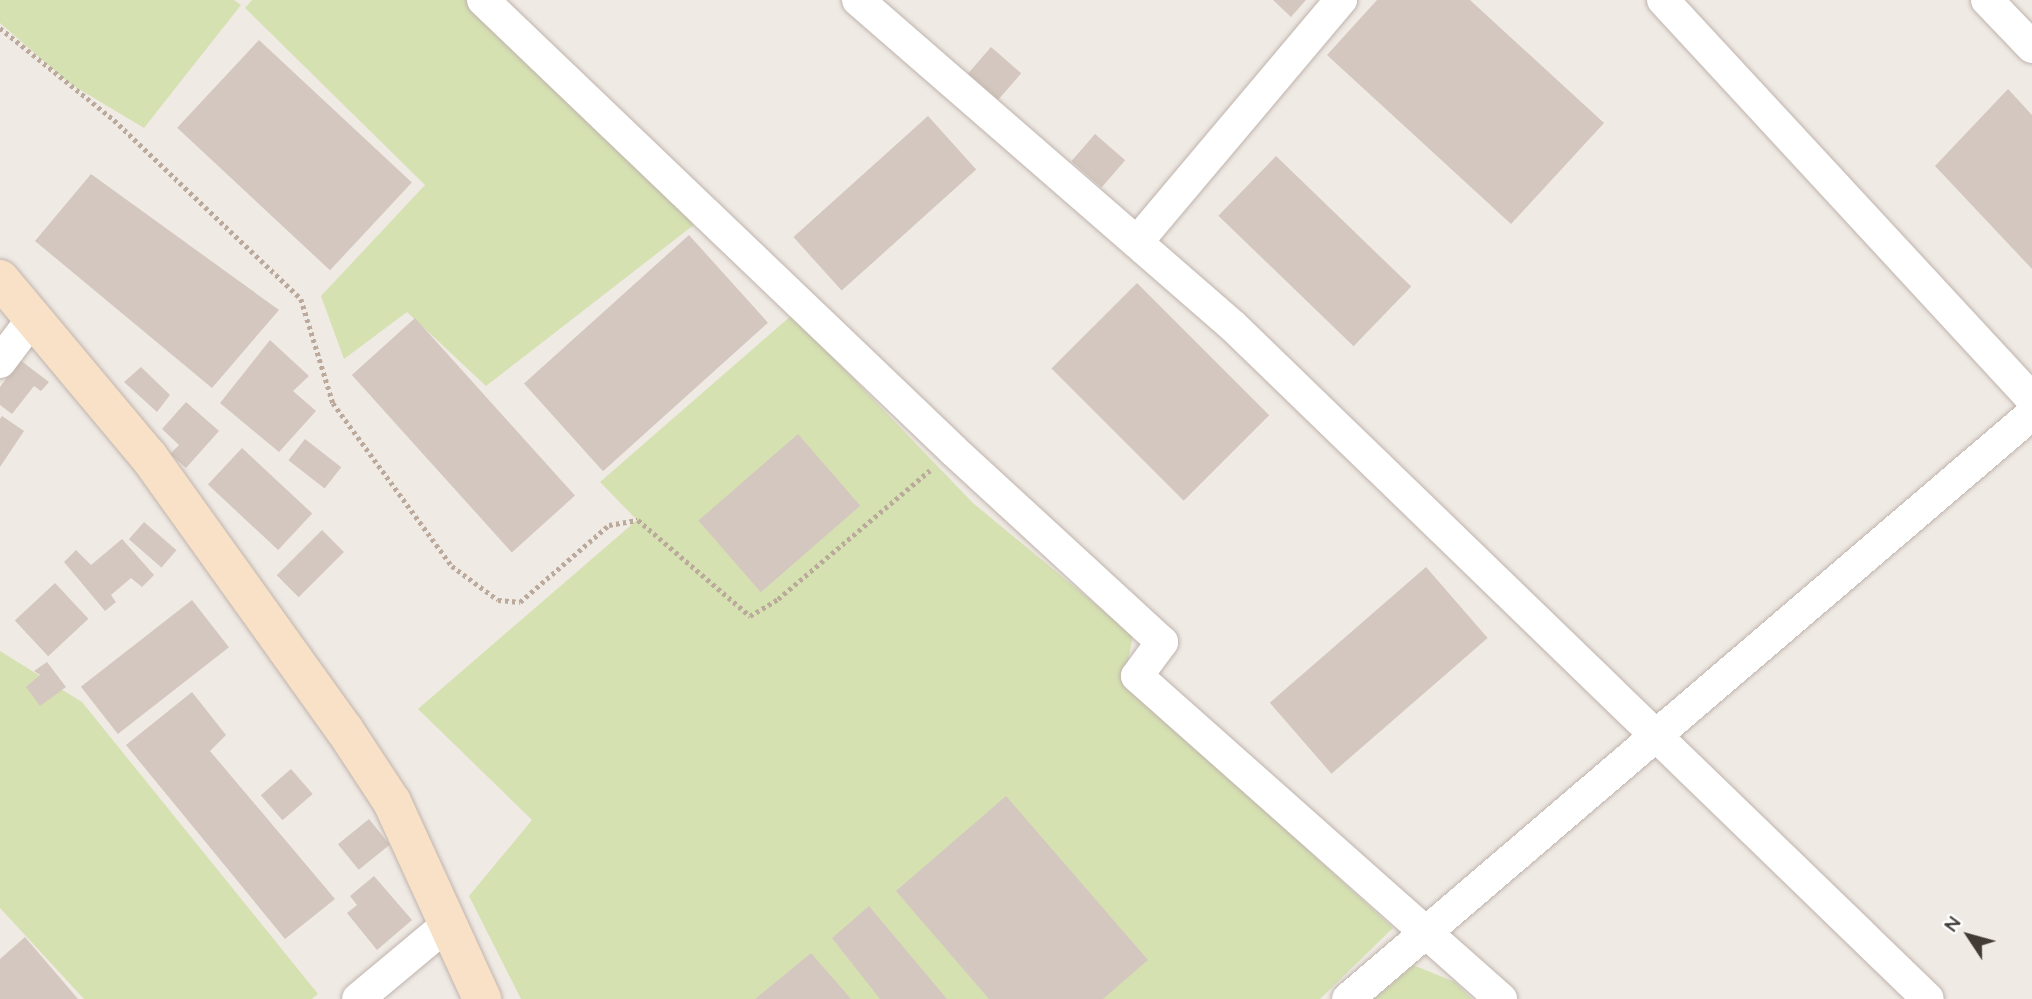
<!DOCTYPE html>
<style>
body{margin:0}
#map{position:relative;width:2032px;height:999px;overflow:hidden;background:#f0eae5;font-family:Quicksand,sans-serif}
div>[style]{position:absolute}
.green>*{inset:0;background:#d6e1b2}
.building>*{inset:0;background:#d4c7bf;transform-origin:0 0}
.path>*{height:4.5px;margin-top:-2.25px;transform-origin:0;background:repeating-linear-gradient(90deg,#bba99b 0 3.5px,transparent 0 7px)}
.roads{filter:drop-shadow(0 0 2px #beb3ac) drop-shadow(0 0 2px #beb3ac)}
.street>*{height:32px;margin:-16px;padding:0 16px;transform-origin:16px;border-radius:16px;background:#fff}
.secondary>*{height:38px;margin:-19px;padding:0 19px;transform-origin:19px;border-radius:19px;background:#f8e1c7}
span{translate:-50% -50%;white-space:nowrap;text-align:center;line-height:1.15;-webkit-text-stroke:6px #fff;paint-order:stroke}
.north{position:absolute;left:1934px;top:901px;width:70px;height:70px;-webkit-text-stroke:5px #fff;paint-order:stroke;rotate:306deg;font-size:19px;font-weight:700;line-height:28px;text-align:center;color:#423a35}
.north::after{content:'';display:block;margin:auto;width:24px;height:32px;background:#423a35;clip-path:polygon(50% 0,100% 100%,50% 72%,0 100%)}
</style>
<div id="map">
<div class="green">
<div style="clip-path:polygon(0 0,234px 0,241px 5px,144px 128px,69px 83px,0 23px)"></div>
<div style="clip-path:polygon(252px 0,473px 0,695px 224px,486px 386px,407px 312px,344px 359px,321px 296px,425px 185px,245px 8px)"></div>
<div style="clip-path:polygon(792px 315px,973px 503px,1133px 635px,1124px 681px,1393px 928px,1320px 999px,521px 999px,469px 896px,532px 820px,418px 709px,637px 520px,600px 482px)"></div>
<div style="clip-path:polygon(0 651px,82px 702px,318px 994px,312px 999px,84px 999px,0 908px)"></div>
<div style="clip-path:polygon(1413px 965px,1455px 982px,1472px 999px,1374px 999px)"></div>
</div>
<div class="building">
<div style="clip-path:polygon(1273px 0,1306px 0,1291px 17px)"></div>
<div style="clip-path:polygon(1377px 0,1470px 0,1604px 123px,1511px 224px,1327px 55px)"></div>
<div style="left:259px;top:40px;width:209px;height:120px;rotate:43deg"></div>
<div style="left:991px;top:47px;width:40px;height:35px;rotate:41deg"></div>
<div style="clip-path:polygon(2008px 89px,2032px 115px,2032px 269px,1935px 166px)"></div>
<div style="left:928px;top:116px;width:72px;height:181px;rotate:48deg"></div>
<div style="left:1095px;top:134px;width:40px;height:36px;rotate:41deg"></div>
<div style="left:1276px;top:156px;width:188px;height:83px;rotate:44deg"></div>
<div style="clip-path:polygon(91px 174px,279px 310px,212px 388px,35px 241px)"></div>
<div style="left:689px;top:235px;width:118px;height:222px;rotate:48deg"></div>
<div style="left:1137px;top:283px;width:187px;height:121px;rotate:45deg"></div>
<div style="left:415px;top:318px;width:239px;height:85px;rotate:48deg"></div>
<div style="clip-path:polygon(270px 340px,309px 376px,293px 391px,316px 411px,279px 452px,220px 403px)"></div>
<div style="clip-path:polygon(20px 360px,49px 382px,41px 391px,34px 386px,12px 414px,0 405px,0 387px)"></div>
<div style="clip-path:polygon(141px 367px,170px 395px,157px 412px,124px 382px)"></div>
<div style="clip-path:polygon(186px 402px,219px 431px,186px 468px,170px 454px,179px 445px,162px 429px)"></div>
<div style="clip-path:polygon(2px 416px,24px 431px,0 467px,0 419px)"></div>
<div style="left:798px;top:434px;width:95px;height:132px;rotate:49deg"></div>
<div style="left:305px;top:439px;width:46px;height:27px;rotate:38deg"></div>
<div style="left:242px;top:448px;width:96px;height:50px;rotate:43deg"></div>
<div style="left:144px;top:522px;width:43px;height:23px;rotate:41deg"></div>
<div style="left:322px;top:530px;width:31px;height:64px;rotate:45deg"></div>
<div style="clip-path:polygon(122px 539px,154px 575px,142px 587px,131px 578px,111px 595px,116px 602px,105px 611px,64px 562px,76px 550px,91px 565px)"></div>
<div style="left:1426px;top:567px;width:94px;height:207px;rotate:49deg"></div>
<div style="left:55px;top:583px;width:49px;height:55px;rotate:47deg"></div>
<div style="left:192px;top:600px;width:60px;height:141px;rotate:52deg"></div>
<div style="clip-path:polygon(47px 662px,66px 687px,40px 706px,26px 687px,40px 675px,34px 671px)"></div>
<div style="clip-path:polygon(192px 692px,226px 735px,210px 751px,335px 899px,285px 939px,126px 745px)"></div>
<div style="left:291px;top:769px;width:33px;height:40px;rotate:49deg"></div>
<div style="clip-path:polygon(1006px 796px,1148px 960px,1103px 999px,989px 999px,896px 891px)"></div>
<div style="left:369px;top:819px;width:33px;height:40px;rotate:51deg"></div>
<div style="clip-path:polygon(374px 876px,412px 920px,377px 950px,347px 913px,357px 905px,350px 896px)"></div>
<div style="clip-path:polygon(869px 906px,947px 999px,880px 999px,832px 938px)"></div>
<div style="clip-path:polygon(25px 937px,78px 999px,0 999px,0 959px)"></div>
<div style="clip-path:polygon(811px 953px,851px 999px,755px 999px)"></div>
</div>
<div class="path">
<div style="left:0;top:28px;width:146px;rotate:38.9deg"></div>
<div style="left:114px;top:120px;width:259px;rotate:43.7deg"></div>
<div style="left:301px;top:299px;width:109px;rotate:72.9deg"></div>
<div style="left:333px;top:403px;width:202px;rotate:53.9deg"></div>
<div style="left:452px;top:566px;width:57px;rotate:36.5deg"></div>
<div style="left:498px;top:600px;width:22px;rotate:5deg"></div>
<div style="left:520px;top:602px;width:118px;rotate:-40.9deg"></div>
<div style="left:609px;top:525px;width:29px;rotate:-10deg"></div>
<div style="left:638px;top:520px;width:148px;rotate:40.6deg"></div>
<div style="left:750px;top:616px;width:33px;rotate:-31deg"></div>
<div style="left:778px;top:599px;width:199px;rotate:-40.3deg"></div>
</div>
<div class="roads">
<div class="street">
<div style="left:483px;top:0;width:651px;rotate:43.75deg"></div>
<div style="left:953px;top:450px;width:284px;rotate:42.6deg"></div>
<div style="left:1162px;top:642px;width:42px;rotate:126.3deg"></div>
<div style="left:1137px;top:676px;width:487px;rotate:41.6deg"></div>
<div style="left:858px;top:0;width:497px;rotate:41deg"></div>
<div style="left:1233px;top:326px;width:967px;rotate:44.08deg"></div>
<div style="left:1663px;top:0;width:543px;rotate:47.24deg"></div>
<div style="left:1987px;top:0;width:65px;rotate:46.2deg"></div>
<div style="left:1137px;top:242px;width:317px;rotate:-49.9deg"></div>
<div style="left:0;top:362px;width:55px;rotate:-53.1deg"></div>
<div style="left:358px;top:999px;width:119px;rotate:-39.9deg"></div>
<div style="left:1348px;top:999px;width:900px;rotate:-40.54deg"></div>
</div>
<div class="secondary">
<div style="left:0;top:279px;width:232px;rotate:50.1deg"></div>
<div style="left:149px;top:457px;width:335px;rotate:54.4deg"></div>
<div style="left:344px;top:729px;width:87px;rotate:56.7deg"></div>
<div style="left:392px;top:802px;width:217px;rotate:65.4deg"></div>
</div>
</div>
<div class="north">N</div>
</div>
